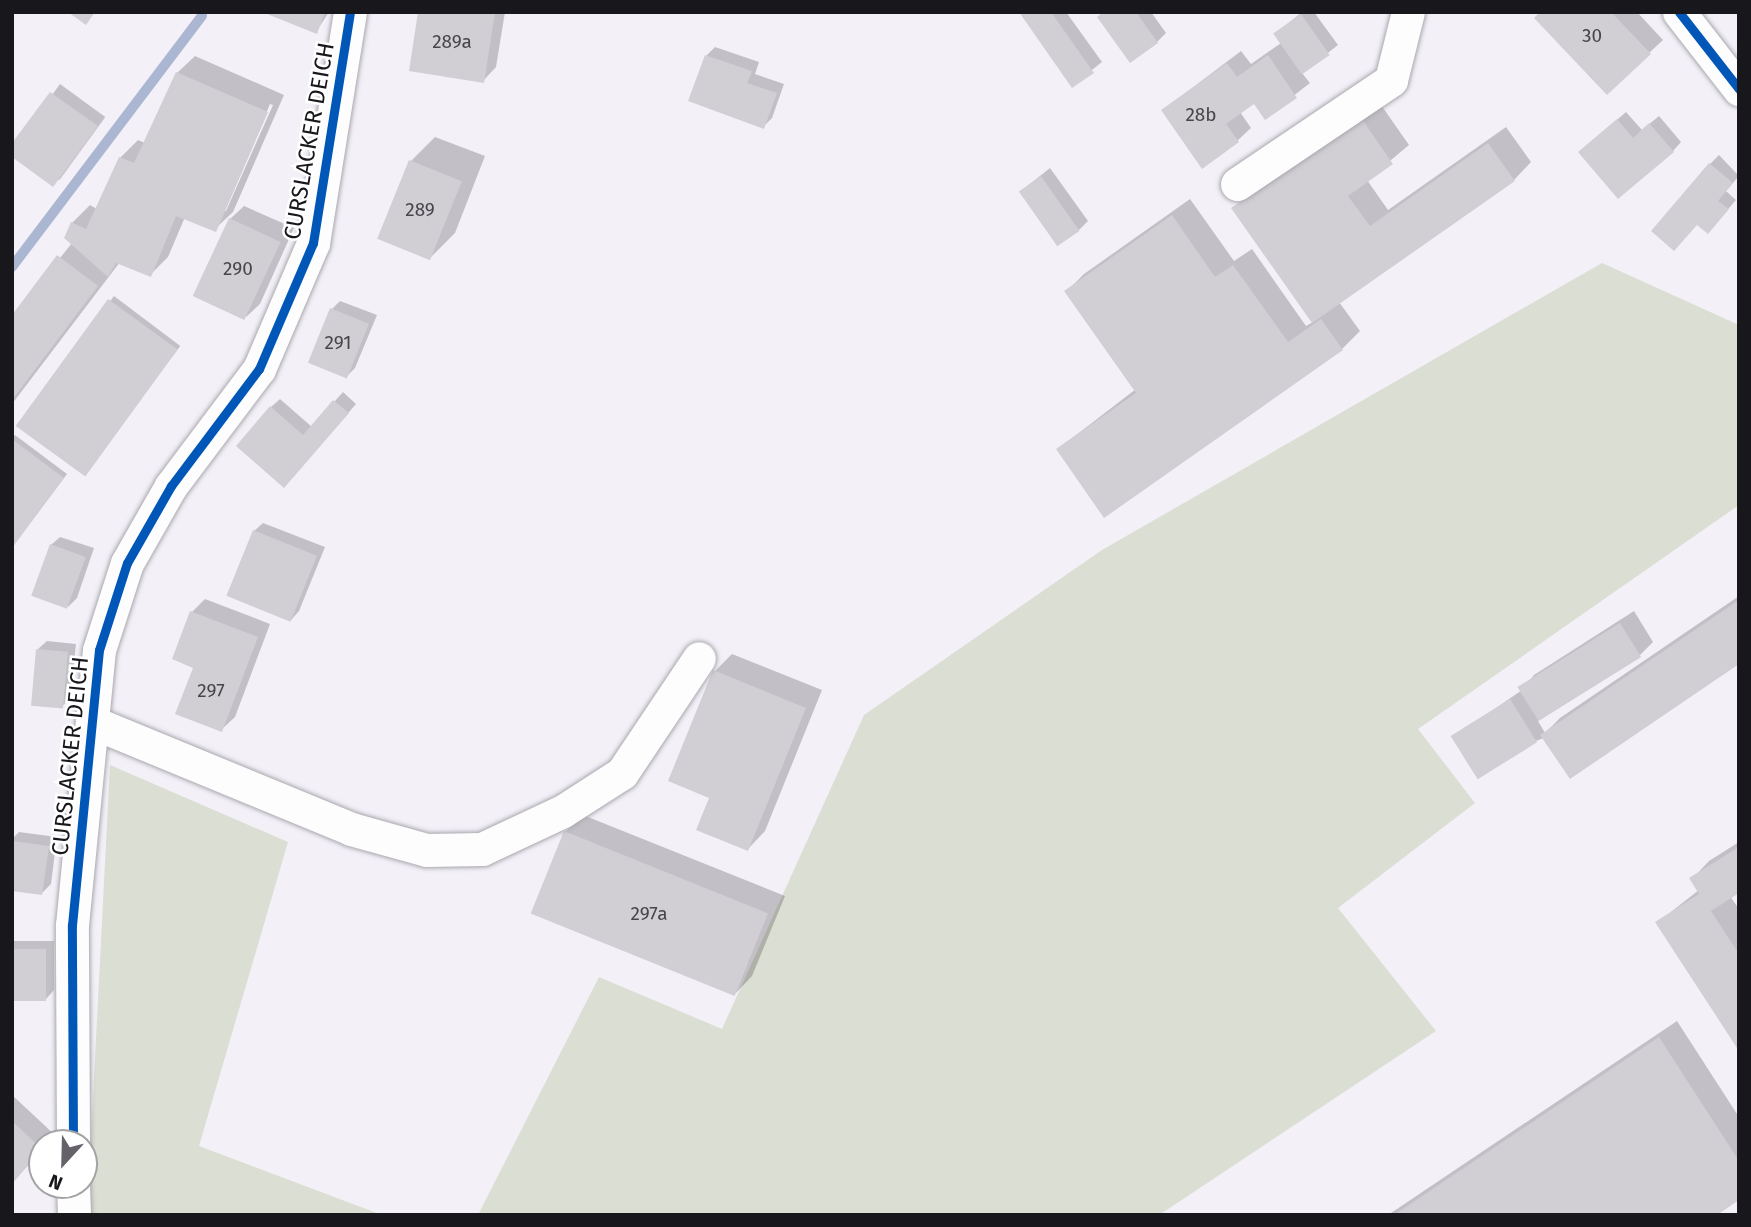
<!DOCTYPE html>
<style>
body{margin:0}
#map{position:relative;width:1751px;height:1227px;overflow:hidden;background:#f3f0f8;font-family:"Fira Sans",sans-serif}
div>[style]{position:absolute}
.green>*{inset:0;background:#dbded3}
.shadow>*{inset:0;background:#0003;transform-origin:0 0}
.stream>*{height:10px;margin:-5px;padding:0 5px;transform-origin:5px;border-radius:5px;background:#abb7d2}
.building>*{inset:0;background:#d1ced4;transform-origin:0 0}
.roads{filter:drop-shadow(0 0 2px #aaa8ae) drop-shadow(0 0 2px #aaa8ae)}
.minor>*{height:33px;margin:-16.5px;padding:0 16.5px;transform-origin:16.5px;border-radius:16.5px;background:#fdfdfe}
.cycleway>*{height:9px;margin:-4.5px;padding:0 4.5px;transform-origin:4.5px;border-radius:4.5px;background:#0057b8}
span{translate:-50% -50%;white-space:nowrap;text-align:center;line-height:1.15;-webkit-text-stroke:5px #fff;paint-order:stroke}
.number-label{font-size:19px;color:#46454a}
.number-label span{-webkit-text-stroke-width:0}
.street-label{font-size:23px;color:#18171c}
.frame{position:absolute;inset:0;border:14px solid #18171c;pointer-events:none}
.north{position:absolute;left:28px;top:1129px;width:70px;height:70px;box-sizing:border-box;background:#fff;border:2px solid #a3a2a4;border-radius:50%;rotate:202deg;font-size:19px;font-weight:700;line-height:28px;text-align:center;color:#18171c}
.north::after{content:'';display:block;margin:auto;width:24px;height:32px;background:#656369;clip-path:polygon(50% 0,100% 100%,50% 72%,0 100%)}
</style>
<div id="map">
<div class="green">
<div style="clip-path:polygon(1602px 263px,1739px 325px,1739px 505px,1418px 729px,1475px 803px,1338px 908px,1436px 1031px,1159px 1215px,478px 1215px,599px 977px,722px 1029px,864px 715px,1102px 550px)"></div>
<div style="clip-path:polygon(110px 765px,288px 842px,199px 1146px,382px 1215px,87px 1215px)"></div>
</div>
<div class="shadow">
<div style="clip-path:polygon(266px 12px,329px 12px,316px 32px)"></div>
<div style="clip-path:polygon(420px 12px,505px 12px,496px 67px,483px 81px)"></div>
<div style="clip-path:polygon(1021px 12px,1066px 12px,1102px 62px,1073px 85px)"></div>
<div style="clip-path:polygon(1104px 12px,1151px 12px,1166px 33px,1157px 42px)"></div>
<div style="clip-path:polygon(1302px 12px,1314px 12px,1338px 45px,1302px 73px,1310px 83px,1266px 117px,1255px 102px,1240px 112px,1251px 128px,1237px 141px,1163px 110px,1241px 51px,1251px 64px,1281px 43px,1275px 34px)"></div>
<div style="clip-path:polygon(1542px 12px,1637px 12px,1663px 40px,1649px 53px)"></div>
<div style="clip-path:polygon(715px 47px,759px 62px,755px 74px,784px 84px,772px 118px,763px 127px,706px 56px)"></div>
<div style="clip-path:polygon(evenodd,195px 56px,284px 95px,233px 212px,215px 229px,185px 217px,168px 257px,150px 275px,120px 262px,12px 404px,12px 318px,72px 243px,72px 223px,90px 205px,97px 209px,120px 158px,138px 140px,145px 143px,177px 73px,195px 56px,270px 104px,273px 105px,226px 211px,223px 211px,270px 104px)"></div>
<div style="left:60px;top:84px;width:56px;height:78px;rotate:36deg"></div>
<div style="clip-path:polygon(1379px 102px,1409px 145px,1367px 180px,1388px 210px,1506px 127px,1531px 162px,1514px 180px,1339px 302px,1360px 331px,1342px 349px,1058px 449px,1136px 389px,1067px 291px,1084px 274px,1190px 199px,1234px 261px,1252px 249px,1306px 326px,1313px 322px,1234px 209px,1251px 191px)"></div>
<div style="clip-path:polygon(1626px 112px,1642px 130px,1659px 116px,1681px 142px,1673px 151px,1589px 144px)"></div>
<div style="clip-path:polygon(435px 137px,485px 156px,455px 233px,431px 257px,411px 161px)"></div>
<div style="clip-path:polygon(1719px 155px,1739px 176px,1726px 191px,1736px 200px,1716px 223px,1710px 164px)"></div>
<div style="clip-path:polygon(1050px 168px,1088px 221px,1079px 230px,1021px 191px)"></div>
<div style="clip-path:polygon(244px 206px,294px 228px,260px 304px,246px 317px,230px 219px)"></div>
<div style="left:114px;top:296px;width:83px;height:161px;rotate:37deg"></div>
<div style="clip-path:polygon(340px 301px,377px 315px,355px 368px,346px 377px,331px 310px)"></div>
<div style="clip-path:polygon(343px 392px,356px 404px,293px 477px,271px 407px,280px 399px,312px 427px)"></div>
<div style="clip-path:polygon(15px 435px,67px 474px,12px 547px,12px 438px)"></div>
<div style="clip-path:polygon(263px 523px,325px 547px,299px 611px,291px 620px,254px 531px)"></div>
<div style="clip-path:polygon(60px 537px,94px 548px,77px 598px,68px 607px,51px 545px)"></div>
<div style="clip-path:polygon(1739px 596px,1739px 662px,1536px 741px,1454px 737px,1522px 690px,1534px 675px,1634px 611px,1653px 642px,1640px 655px,1538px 721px,1545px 733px,1560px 718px)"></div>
<div style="clip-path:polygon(205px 599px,270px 624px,235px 717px,221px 730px,195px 667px,192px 612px)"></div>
<div style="clip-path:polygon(47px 641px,76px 644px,70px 699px,61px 707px,38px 649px)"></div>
<div style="clip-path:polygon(732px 654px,822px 690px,765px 831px,748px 849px,712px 797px,715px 671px)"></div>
<div style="clip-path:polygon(583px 815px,785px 896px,752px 976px,735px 994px,565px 832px)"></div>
<div style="clip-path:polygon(19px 832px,57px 837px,51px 884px,42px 893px,12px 889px,12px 839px)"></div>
<div style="clip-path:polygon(1739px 842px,1739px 891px,1730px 896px,1739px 909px,1739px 1047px,1658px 922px,1699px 890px,1692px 879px,1709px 861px)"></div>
<div style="clip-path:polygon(12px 941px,54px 941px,54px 990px,46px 999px,12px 999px)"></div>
<div style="clip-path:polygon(1677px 1021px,1739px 1117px,1739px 1198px,1714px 1215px,1388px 1215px)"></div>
<div style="clip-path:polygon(12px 1095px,56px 1136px,42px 1143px,42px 1151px,12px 1182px)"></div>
</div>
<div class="stream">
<div style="left:12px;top:267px;width:315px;rotate:-52.9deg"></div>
</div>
<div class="building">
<div style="clip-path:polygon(68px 12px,95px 12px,86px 25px)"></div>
<div style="clip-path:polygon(262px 12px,325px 12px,317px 34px)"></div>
<div style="clip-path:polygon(418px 12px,495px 12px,484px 83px,409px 71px)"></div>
<div style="clip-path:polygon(1019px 12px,1051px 12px,1094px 73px,1072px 88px)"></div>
<div style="clip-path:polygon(1103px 12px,1136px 12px,1158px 43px,1130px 63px,1097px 17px)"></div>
<div style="clip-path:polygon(1540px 12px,1611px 12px,1651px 54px,1607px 95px,1534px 18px)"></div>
<div style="left:1301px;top:14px;width:50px;height:34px;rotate:55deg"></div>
<div style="clip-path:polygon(705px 55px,752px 71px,747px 83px,777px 93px,764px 129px,688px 101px)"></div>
<div style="clip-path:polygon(1268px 55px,1297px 98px,1265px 120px,1254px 104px,1226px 124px,1239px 142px,1202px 169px,1161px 110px,1227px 63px,1237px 77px)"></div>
<div style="clip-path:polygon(176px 72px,268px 112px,216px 232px,176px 216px,151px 277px,116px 263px,108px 277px,64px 238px,71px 222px,86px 229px,119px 157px,134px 163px)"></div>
<div style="clip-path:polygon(50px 92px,98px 126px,53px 187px,12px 157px,12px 143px)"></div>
<div style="clip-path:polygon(1361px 118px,1393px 164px,1348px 196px,1370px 226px,1488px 143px,1515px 181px,1312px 323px,1231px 208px)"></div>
<div style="clip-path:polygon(1617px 119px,1633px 138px,1649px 123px,1674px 152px,1618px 199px,1578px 152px)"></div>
<div style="left:409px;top:160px;width:57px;height:85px;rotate:22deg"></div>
<div style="clip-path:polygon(1709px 163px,1733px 183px,1718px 201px,1729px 209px,1708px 234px,1697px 225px,1674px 251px,1651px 231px)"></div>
<div style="left:1041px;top:176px;width:67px;height:27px;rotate:55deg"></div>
<div style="clip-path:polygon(1172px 215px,1215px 277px,1233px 265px,1288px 342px,1321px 319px,1343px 350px,1104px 518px,1056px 449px,1136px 393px,1064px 291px)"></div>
<div style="left:229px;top:218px;width:57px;height:86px;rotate:25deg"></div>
<div style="clip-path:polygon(57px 255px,98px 286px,12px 400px,12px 315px)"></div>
<div style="left:108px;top:299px;width:86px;height:157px;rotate:36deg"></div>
<div style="left:330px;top:308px;width:42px;height:59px;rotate:22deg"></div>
<div style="clip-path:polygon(333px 400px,349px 413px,284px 488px,236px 446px,270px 406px,303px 435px)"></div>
<div style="clip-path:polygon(12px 439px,64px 478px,12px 548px)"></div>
<div style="left:253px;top:530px;width:69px;height:71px;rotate:22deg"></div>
<div style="left:50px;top:544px;width:38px;height:55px;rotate:20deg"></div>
<div style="clip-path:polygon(1739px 600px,1739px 664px,1570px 779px,1540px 735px)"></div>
<div style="clip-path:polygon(190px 611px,258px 637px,222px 732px,175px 714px,193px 668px,172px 659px)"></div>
<div style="left:1620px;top:623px;width:40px;height:121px;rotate:58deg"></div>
<div style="left:36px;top:649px;width:32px;height:57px;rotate:5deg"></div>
<div style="clip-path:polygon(713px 670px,806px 708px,748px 851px,696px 830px,709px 798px,668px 781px)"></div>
<div style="left:1510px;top:699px;width:51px;height:70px;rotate:58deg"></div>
<div style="left:564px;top:831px;width:220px;height:89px;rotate:22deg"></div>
<div style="clip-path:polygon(12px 841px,49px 846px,42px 895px,12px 891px)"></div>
<div style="clip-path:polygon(1739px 847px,1739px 893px,1711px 911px,1739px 954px,1739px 1051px,1655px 922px,1699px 894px,1689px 878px)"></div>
<div style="left:12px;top:949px;width:34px;height:52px"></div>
<div style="clip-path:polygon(1659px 1037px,1739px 1161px,1739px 1200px,1717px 1215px,1394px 1215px)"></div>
<div style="clip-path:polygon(12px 1121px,42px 1149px,12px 1184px)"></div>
</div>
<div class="roads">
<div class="minor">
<div style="left:1679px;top:12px;width:98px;rotate:52.1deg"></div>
<div style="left:1237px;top:184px;width:186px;rotate:-34deg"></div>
<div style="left:1391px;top:80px;width:70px;rotate:-76deg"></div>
<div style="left:92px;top:722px;width:280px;rotate:22.4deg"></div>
<div style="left:351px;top:829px;width:78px;rotate:15.6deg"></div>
<div style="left:426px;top:850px;width:56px;rotate:-1deg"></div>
<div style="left:482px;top:849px;width:89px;rotate:-25.1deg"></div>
<div style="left:563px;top:811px;width:70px;rotate:-32.8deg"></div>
<div style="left:622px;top:773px;width:138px;rotate:-56.2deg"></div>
<div style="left:73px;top:1143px;width:218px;rotate:-90.3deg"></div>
<div style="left:72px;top:925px;width:276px;rotate:-84.4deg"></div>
<div style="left:99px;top:650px;width:91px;rotate:-72.2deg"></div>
<div style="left:127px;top:563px;width:89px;rotate:-60.3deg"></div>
<div style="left:171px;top:486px;width:146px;rotate:-53.1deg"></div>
<div style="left:259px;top:369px;width:137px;rotate:-66.8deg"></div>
<div style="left:313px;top:243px;width:234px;rotate:-80.9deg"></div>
<div style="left:73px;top:1185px;width:30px;rotate:88deg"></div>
</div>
</div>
<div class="cycleway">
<div style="left:1679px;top:12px;width:98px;rotate:52.1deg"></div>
<div style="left:73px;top:1143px;width:218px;rotate:-90.3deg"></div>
<div style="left:72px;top:925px;width:276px;rotate:-84.4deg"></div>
<div style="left:99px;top:650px;width:91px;rotate:-72.2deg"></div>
<div style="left:127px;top:563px;width:89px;rotate:-60.3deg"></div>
<div style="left:171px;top:486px;width:146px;rotate:-53.1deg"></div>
<div style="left:259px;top:369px;width:137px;rotate:-66.8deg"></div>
<div style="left:313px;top:243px;width:234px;rotate:-80.9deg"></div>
</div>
<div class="number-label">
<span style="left:1592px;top:36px">30</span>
<span style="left:452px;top:42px">289a</span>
<span style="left:1201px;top:115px">28b</span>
<span style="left:420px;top:210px">289</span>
<span style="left:238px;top:269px">290</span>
<span style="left:338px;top:343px">291</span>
<span style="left:211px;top:691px">297</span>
<span style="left:649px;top:914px">297a</span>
</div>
<div class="street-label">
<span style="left:309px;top:141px;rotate:-80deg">CURSLACKER DEICH</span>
<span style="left:70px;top:756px;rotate:-84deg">CURSLACKER DEICH</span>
</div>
<div class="frame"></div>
<div class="north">N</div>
</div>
